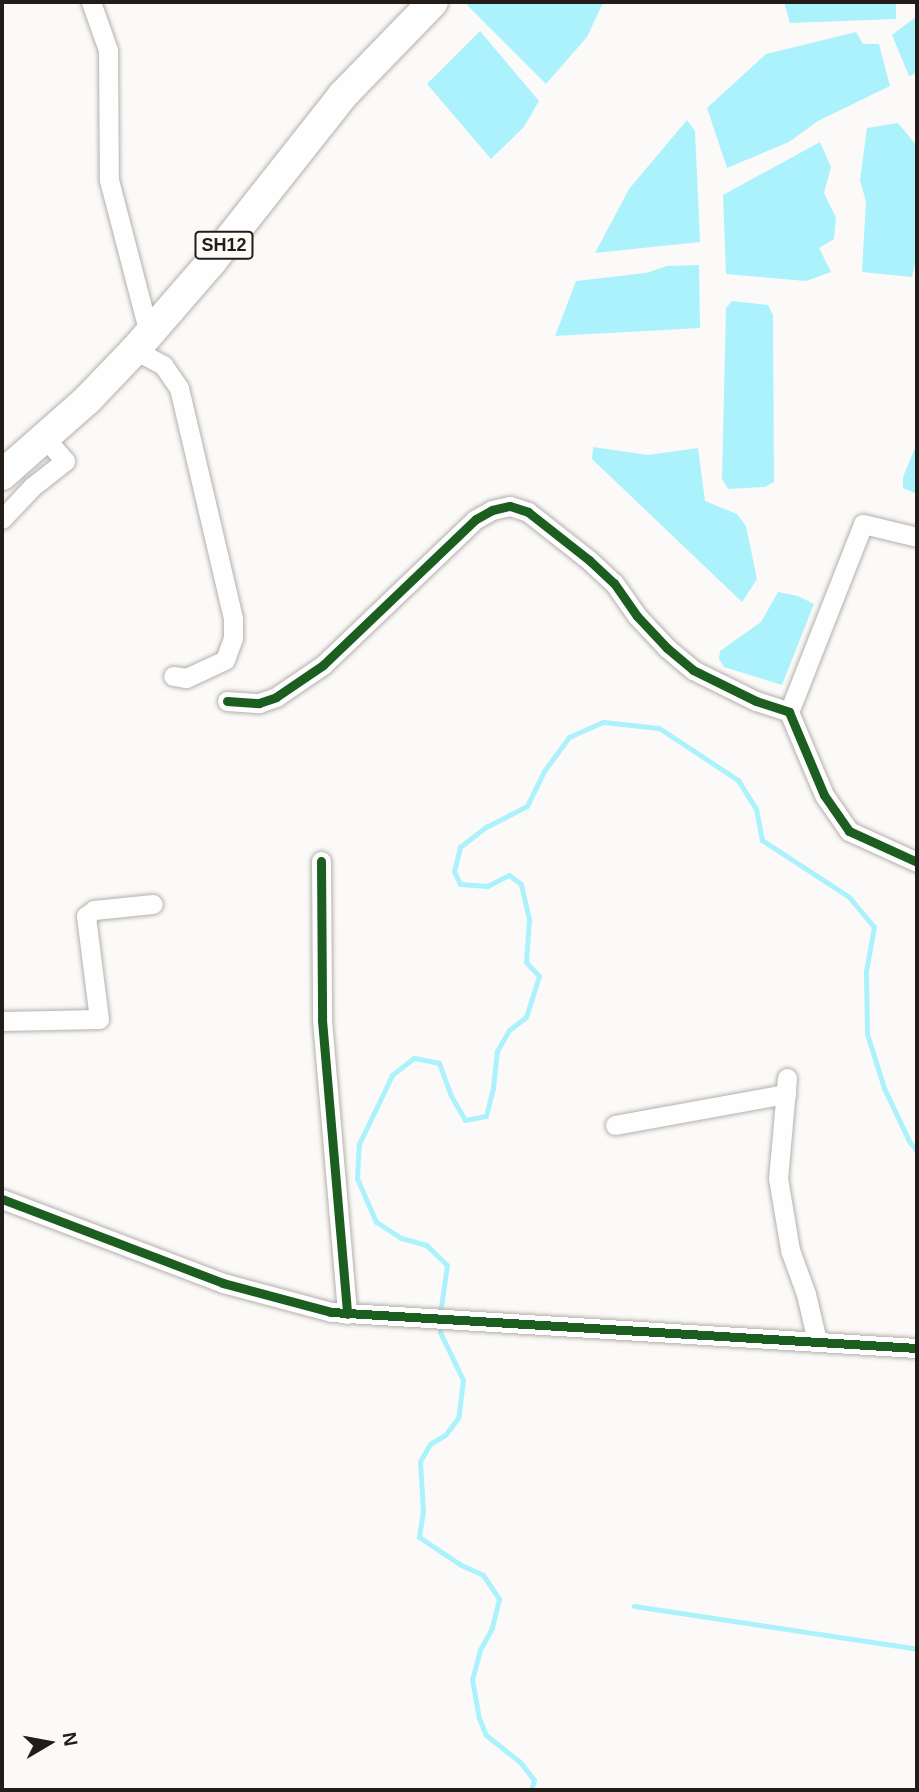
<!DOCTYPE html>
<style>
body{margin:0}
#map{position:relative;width:919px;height:1792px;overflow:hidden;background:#fcfaf8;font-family:Helvetica,sans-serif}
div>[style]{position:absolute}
.water>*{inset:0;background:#acf2fc}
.stream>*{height:5px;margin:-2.5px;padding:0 2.5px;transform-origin:2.5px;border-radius:2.5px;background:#acf2fc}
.roads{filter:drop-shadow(0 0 2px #b3b0ac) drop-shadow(0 0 2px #b3b0ac)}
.street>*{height:19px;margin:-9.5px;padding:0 9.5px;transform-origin:9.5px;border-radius:9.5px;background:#fffefe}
.primary>*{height:30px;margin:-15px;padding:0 15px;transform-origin:15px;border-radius:15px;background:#fffefe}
.cycleway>*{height:9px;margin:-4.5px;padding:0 4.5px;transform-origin:4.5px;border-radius:4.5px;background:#1b5e20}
span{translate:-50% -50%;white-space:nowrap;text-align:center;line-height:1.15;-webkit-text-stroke:5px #fdfaf7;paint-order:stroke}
.shield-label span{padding:2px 5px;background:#fdfaf7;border:2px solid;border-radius:5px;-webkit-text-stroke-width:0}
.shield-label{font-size:18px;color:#221d18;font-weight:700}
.frame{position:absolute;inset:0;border:4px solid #221d18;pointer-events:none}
.north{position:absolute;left:14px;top:1708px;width:70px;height:70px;-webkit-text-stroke:5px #fdfaf7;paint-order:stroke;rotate:80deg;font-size:19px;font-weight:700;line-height:28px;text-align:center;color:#221d18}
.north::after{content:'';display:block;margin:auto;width:24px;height:32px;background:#221d18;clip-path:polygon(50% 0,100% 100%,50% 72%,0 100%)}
</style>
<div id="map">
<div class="water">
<div style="clip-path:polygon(471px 2px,607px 2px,602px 5px,587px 37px,546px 84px,467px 5px)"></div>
<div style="clip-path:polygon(784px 2px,896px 2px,896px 19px,790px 23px)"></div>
<div style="clip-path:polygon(917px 16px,917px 73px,909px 76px,892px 35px)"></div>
<div style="clip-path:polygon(480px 31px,539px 101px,524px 127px,491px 159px,427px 84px)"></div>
<div style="clip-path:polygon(856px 32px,863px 44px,879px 44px,890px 86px,818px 121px,789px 142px,727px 168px,707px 108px,766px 54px)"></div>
<div style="clip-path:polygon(687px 120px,695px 131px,700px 242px,595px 253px,629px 189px)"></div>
<div style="clip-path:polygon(898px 123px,917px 146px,917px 254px,912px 277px,862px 272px,866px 202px,860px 180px,867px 128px)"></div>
<div style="clip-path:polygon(820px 142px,831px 167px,824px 193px,836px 218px,834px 239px,819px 248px,831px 272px,806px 281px,726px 274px,723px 195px)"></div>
<div style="clip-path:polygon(699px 265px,700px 328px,555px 336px,576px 281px,646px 273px,667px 266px)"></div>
<div style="clip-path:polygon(732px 301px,768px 305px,773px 315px,774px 482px,765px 487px,728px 489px,722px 479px,726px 308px)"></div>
<div style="clip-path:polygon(917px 443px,917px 494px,903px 488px,903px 477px)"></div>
<div style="clip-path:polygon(593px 447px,648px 455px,698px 448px,705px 501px,737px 514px,746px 526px,757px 579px,742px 602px,592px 459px)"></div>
<div style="clip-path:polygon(778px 592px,798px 596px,814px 604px,782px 685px,724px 667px,719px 659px,720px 651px,761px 622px)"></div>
</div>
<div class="stream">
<div style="left:440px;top:1314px;width:49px;rotate:-81.9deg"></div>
<div style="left:447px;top:1265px;width:29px;rotate:-136deg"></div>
<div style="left:426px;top:1245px;width:26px;rotate:-164deg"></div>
<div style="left:401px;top:1238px;width:30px;rotate:-147deg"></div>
<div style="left:376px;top:1222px;width:48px;rotate:-113.4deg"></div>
<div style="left:357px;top:1178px;width:34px;rotate:-87deg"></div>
<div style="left:359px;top:1144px;width:76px;rotate:-64.4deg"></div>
<div style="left:392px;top:1075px;width:28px;rotate:-38deg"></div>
<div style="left:414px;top:1058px;width:25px;rotate:11deg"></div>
<div style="left:439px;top:1063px;width:33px;rotate:70deg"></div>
<div style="left:450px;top:1094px;width:30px;rotate:60deg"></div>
<div style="left:465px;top:1120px;width:21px;rotate:-11deg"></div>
<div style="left:486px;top:1116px;width:29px;rotate:-76deg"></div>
<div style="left:493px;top:1088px;width:37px;rotate:-84deg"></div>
<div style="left:497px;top:1051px;width:24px;rotate:-60deg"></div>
<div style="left:509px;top:1030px;width:21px;rotate:-37deg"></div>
<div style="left:526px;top:1017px;width:43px;rotate:-72.4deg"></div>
<div style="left:539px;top:976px;width:19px;rotate:-133deg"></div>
<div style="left:526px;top:962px;width:43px;rotate:-86deg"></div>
<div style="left:529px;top:919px;width:36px;rotate:-103deg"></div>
<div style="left:521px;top:884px;width:15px;rotate:-143deg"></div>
<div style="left:509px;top:875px;width:25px;rotate:153deg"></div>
<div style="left:487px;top:886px;width:27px;rotate:-176deg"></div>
<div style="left:460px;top:884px;width:14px;rotate:-115deg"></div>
<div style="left:454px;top:871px;width:25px;rotate:-76deg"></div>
<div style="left:460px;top:847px;width:33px;rotate:-38deg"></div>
<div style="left:486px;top:827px;width:46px;rotate:-27.1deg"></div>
<div style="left:527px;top:806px;width:39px;rotate:-64deg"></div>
<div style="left:544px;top:771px;width:42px;rotate:-53.7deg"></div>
<div style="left:569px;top:737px;width:37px;rotate:-24deg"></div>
<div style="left:603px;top:722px;width:56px;rotate:6.1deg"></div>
<div style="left:659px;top:728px;width:95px;rotate:33.4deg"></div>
<div style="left:738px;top:780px;width:34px;rotate:58deg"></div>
<div style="left:756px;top:809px;width:32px;rotate:79deg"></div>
<div style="left:762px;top:840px;width:104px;rotate:33.2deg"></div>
<div style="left:849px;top:897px;width:39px;rotate:50deg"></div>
<div style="left:874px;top:927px;width:45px;rotate:100.3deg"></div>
<div style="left:866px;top:971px;width:63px;rotate:89.1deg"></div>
<div style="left:867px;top:1034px;width:57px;rotate:72.5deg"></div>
<div style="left:884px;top:1088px;width:59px;rotate:64.7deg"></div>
<div style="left:909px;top:1141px;width:13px;rotate:51deg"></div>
<div style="left:440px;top:1323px;width:9px;rotate:90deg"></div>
<div style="left:440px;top:1332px;width:53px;rotate:64.4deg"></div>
<div style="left:463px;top:1380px;width:38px;rotate:97deg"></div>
<div style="left:458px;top:1418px;width:21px;rotate:127deg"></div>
<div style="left:445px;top:1435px;width:17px;rotate:149deg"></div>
<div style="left:430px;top:1444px;width:20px;rotate:120deg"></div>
<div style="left:420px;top:1461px;width:50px;rotate:86.6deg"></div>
<div style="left:423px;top:1511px;width:26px;rotate:99deg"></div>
<div style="left:419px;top:1537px;width:50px;rotate:33.7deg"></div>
<div style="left:461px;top:1565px;width:24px;rotate:24deg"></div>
<div style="left:483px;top:1575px;width:29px;rotate:56deg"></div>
<div style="left:499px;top:1599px;width:30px;rotate:104deg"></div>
<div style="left:492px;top:1628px;width:25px;rotate:119deg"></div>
<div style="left:480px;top:1650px;width:30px;rotate:105deg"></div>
<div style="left:472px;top:1679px;width:40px;rotate:80deg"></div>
<div style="left:479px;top:1718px;width:18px;rotate:68deg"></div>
<div style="left:486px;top:1735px;width:43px;rotate:38.5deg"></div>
<div style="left:520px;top:1762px;width:23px;rotate:52deg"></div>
<div style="left:534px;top:1780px;width:10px;rotate:107deg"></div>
<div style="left:634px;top:1606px;width:286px;rotate:8.6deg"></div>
</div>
<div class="roads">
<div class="street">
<div style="left:91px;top:2px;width:51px;rotate:70.5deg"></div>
<div style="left:108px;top:50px;width:130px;rotate:89.6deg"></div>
<div style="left:109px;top:180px;width:159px;rotate:75.4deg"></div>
<div style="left:135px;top:350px;width:32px;rotate:28deg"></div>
<div style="left:163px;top:365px;width:28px;rotate:55deg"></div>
<div style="left:179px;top:388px;width:237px;rotate:76.8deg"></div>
<div style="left:233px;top:619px;width:19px;rotate:90deg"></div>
<div style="left:233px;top:638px;width:23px;rotate:110deg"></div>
<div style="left:225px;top:660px;width:43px;rotate:155.2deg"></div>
<div style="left:186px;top:678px;width:13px;rotate:-171deg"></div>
<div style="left:2px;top:519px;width:44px;rotate:-46.8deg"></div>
<div style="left:32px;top:487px;width:42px;rotate:-38.2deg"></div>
<div style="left:65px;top:461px;width:32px;rotate:-131deg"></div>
<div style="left:227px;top:701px;width:32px;rotate:4deg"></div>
<div style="left:259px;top:703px;width:18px;rotate:-19deg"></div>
<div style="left:276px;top:697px;width:57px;rotate:-34.2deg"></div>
<div style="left:323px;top:665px;width:211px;rotate:-43.7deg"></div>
<div style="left:476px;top:519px;width:18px;rotate:-29deg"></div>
<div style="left:492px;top:510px;width:18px;rotate:-13deg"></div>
<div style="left:510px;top:506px;width:19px;rotate:18deg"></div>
<div style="left:528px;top:512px;width:78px;rotate:38.2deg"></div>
<div style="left:589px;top:560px;width:34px;rotate:43deg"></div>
<div style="left:614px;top:583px;width:40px;rotate:55.1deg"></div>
<div style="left:637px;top:616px;width:44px;rotate:46.8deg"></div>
<div style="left:667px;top:648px;width:34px;rotate:40deg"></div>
<div style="left:693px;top:670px;width:70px;rotate:26.2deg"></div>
<div style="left:756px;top:701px;width:35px;rotate:18deg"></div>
<div style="left:789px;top:712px;width:90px;rotate:67.1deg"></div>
<div style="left:824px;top:795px;width:44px;rotate:55.2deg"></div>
<div style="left:849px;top:831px;width:75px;rotate:24.5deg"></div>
<div style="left:789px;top:712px;width:202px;rotate:-68.5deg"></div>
<div style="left:863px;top:524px;width:56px;rotate:13.5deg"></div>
<div style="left:321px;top:861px;width:159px;rotate:89.6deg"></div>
<div style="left:322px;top:1020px;width:295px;rotate:85.1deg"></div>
<div style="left:2px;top:1021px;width:97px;rotate:-1.2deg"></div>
<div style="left:99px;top:1019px;width:104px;rotate:-97.2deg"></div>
<div style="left:86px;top:916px;width:10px;rotate:-37deg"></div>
<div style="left:94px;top:910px;width:59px;rotate:-5.8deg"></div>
<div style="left:787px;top:1078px;width:100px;rotate:95.1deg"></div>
<div style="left:778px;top:1178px;width:73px;rotate:80.5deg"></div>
<div style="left:790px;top:1250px;width:47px;rotate:70deg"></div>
<div style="left:806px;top:1294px;width:48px;rotate:76.8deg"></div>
<div style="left:615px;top:1125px;width:174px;rotate:-10.3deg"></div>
<div style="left:2px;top:1199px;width:236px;rotate:20.8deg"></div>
<div style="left:223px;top:1283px;width:112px;rotate:15deg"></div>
<div style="left:331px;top:1312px;width:587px;rotate:3.52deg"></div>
</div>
<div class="primary">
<div style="left:2px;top:475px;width:113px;rotate:-41.4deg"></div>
<div style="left:87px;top:400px;width:69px;rotate:-46.2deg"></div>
<div style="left:135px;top:350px;width:118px;rotate:-49.1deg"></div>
<div style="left:212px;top:261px;width:211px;rotate:-51.7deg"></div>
<div style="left:343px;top:95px;width:129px;rotate:-45.9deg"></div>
</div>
</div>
<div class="cycleway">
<div style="left:227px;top:701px;width:32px;rotate:4deg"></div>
<div style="left:259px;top:703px;width:18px;rotate:-19deg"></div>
<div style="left:276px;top:697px;width:57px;rotate:-34.2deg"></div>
<div style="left:323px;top:665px;width:211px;rotate:-43.7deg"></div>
<div style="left:476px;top:519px;width:18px;rotate:-29deg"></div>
<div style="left:492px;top:510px;width:18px;rotate:-13deg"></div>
<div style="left:510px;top:506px;width:19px;rotate:18deg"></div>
<div style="left:528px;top:512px;width:78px;rotate:38.2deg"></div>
<div style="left:589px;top:560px;width:34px;rotate:43deg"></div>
<div style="left:614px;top:583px;width:40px;rotate:55.1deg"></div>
<div style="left:637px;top:616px;width:44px;rotate:46.8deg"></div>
<div style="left:667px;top:648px;width:34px;rotate:40deg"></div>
<div style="left:693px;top:670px;width:70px;rotate:26.2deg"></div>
<div style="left:756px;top:701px;width:35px;rotate:18deg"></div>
<div style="left:789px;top:712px;width:90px;rotate:67.1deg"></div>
<div style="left:824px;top:795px;width:44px;rotate:55.2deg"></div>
<div style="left:849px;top:831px;width:75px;rotate:24.5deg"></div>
<div style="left:321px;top:861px;width:159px;rotate:89.6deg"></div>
<div style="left:322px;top:1020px;width:295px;rotate:85.1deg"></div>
<div style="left:2px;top:1199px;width:236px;rotate:20.8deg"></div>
<div style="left:223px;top:1283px;width:112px;rotate:15deg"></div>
<div style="left:331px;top:1312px;width:587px;rotate:3.52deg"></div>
</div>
<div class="shield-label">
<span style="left:224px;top:245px">SH12</span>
</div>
<div class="frame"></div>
<div class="north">N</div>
</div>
